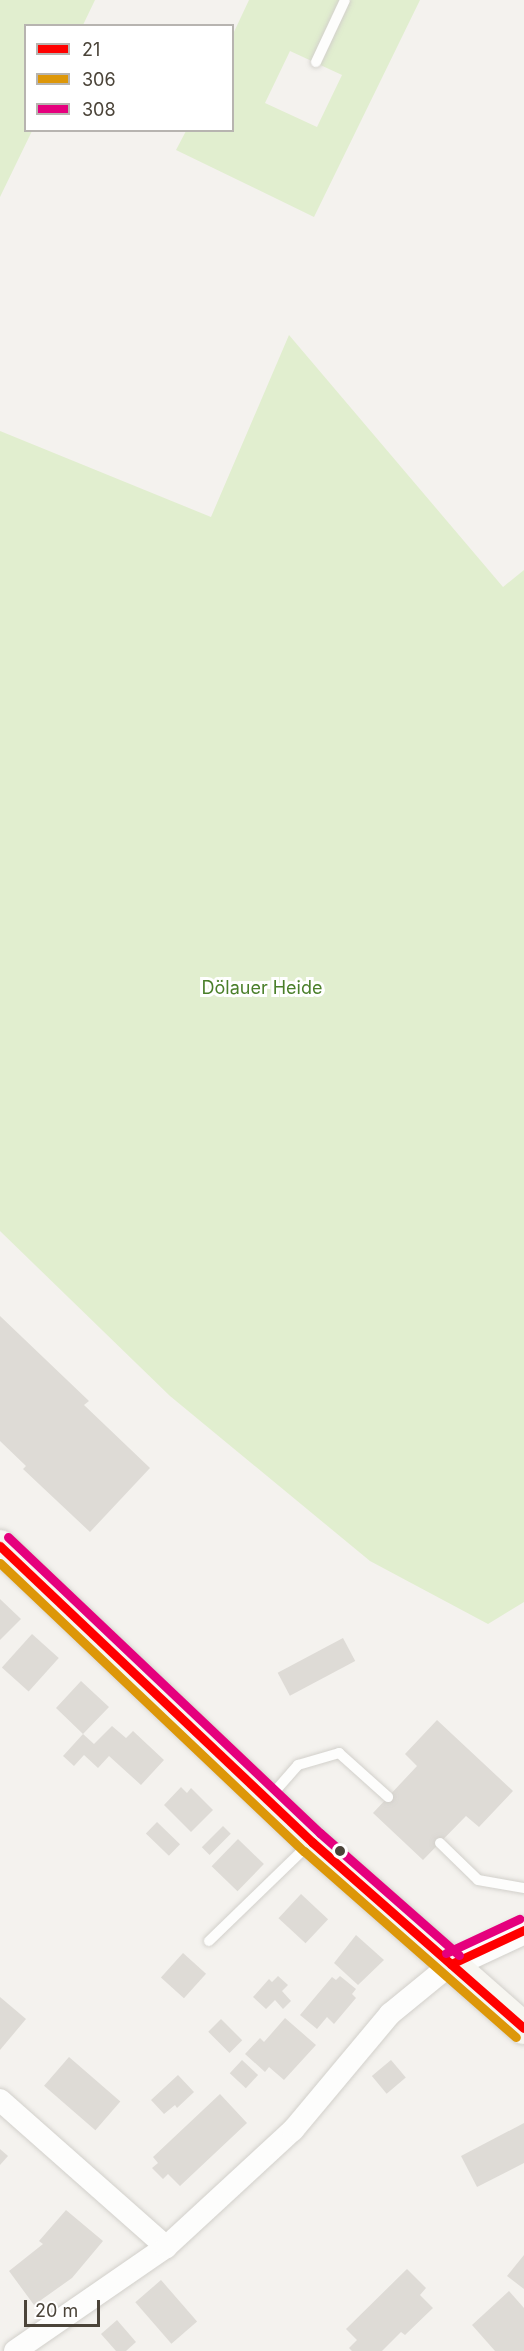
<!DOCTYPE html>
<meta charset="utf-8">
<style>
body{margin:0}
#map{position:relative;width:524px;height:2351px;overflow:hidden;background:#f4f2ee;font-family:Inter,sans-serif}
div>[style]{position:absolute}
.green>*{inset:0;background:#e1eecf}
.building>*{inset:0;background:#dedbd6;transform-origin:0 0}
.roads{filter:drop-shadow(0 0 2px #d2d0cb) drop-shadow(0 0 2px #d2d0cb)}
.service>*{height:10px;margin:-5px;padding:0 5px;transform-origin:5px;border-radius:5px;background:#fdfdfc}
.minor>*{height:22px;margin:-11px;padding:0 11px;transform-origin:11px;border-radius:11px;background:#fdfdfc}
.tertiary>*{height:27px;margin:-13.5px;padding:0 13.5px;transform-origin:13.5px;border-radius:13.5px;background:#fdfdfc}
.secondary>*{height:32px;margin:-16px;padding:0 16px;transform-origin:16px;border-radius:16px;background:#f7f6f1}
.bus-1>*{height:9px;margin:-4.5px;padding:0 4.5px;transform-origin:4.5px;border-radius:4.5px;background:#f00}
.bus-2>*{height:9px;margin:-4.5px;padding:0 4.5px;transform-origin:4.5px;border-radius:4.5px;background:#dd9709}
.bus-3>*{height:9px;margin:-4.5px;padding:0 4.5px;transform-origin:4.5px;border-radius:4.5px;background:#e5007d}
.dots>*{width:16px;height:16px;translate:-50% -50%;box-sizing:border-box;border:3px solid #fff;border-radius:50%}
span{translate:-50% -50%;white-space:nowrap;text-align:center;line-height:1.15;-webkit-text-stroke:6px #fff;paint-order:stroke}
.park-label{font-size:18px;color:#4a7f2a}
.legend{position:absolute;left:24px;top:24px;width:210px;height:108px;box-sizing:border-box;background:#fff;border:2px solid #b7b4b0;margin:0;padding:8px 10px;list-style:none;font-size:18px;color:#4b4439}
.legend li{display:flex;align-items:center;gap:12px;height:30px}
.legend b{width:30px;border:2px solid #b7b4b0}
.scale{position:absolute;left:24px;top:2300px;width:76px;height:27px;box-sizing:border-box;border:3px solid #4b4439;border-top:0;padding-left:8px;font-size:18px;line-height:21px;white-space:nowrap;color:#4b4439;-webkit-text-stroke:4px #fff;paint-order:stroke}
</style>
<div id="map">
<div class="green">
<div style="clip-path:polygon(0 0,95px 0,83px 25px,26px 26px,26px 130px,32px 131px,0 197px)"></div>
<div style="clip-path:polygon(evenodd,249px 0,420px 0,314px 217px,176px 150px,186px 131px,232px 130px,233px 34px,249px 0,290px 51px,342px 75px,317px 127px,265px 103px,290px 51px)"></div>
<div style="clip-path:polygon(289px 335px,503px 587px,524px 570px,524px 1602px,488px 1624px,370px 1561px,170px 1396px,0 1231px,0 431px,211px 517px)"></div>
</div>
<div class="building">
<div style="clip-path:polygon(0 1316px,89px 1401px,84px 1405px,150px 1468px,90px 1532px,23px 1469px,26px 1466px,0 1441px)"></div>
<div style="clip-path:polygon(0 1599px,21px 1619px,0 1640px)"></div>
<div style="left:32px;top:1634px;width:36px;height:45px;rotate:42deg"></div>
<div style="left:343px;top:1638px;width:26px;height:74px;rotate:62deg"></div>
<div style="clip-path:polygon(81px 1681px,109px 1707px,83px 1734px,94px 1744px,112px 1726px,126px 1738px,133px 1731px,164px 1760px,141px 1785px,109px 1756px,98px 1768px,84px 1755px,74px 1766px,63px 1756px,83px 1734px,56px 1708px)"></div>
<div style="clip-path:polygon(437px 1720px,513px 1791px,479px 1827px,466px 1816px,423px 1860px,373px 1813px,417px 1766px,405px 1754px)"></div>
<div style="clip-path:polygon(181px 1787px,187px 1793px,191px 1788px,213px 1810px,191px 1832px,164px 1805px)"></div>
<div style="left:157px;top:1822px;width:32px;height:16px;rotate:44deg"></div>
<div style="left:223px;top:1826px;width:11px;height:30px;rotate:45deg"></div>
<div style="left:238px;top:1839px;width:36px;height:38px;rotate:44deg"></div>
<div style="left:301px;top:1894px;width:37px;height:33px;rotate:43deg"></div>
<div style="clip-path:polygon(356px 1935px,384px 1960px,358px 1985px,334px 1963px)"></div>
<div style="left:183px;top:1953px;width:31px;height:33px;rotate:42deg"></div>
<div style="clip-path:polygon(278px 1976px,288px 1985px,282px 1991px,291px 2001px,283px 2009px,275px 2000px,266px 2009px,253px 1997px,269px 1979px,272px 1982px)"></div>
<div style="clip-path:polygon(340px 1976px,356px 1989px,352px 1994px,356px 1998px,334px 2024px,327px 2017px,317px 2029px,300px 2015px,332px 1977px,336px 1980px)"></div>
<div style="clip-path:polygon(0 1997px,26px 2019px,0 2050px)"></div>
<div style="clip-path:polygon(285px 2018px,316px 2045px,284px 2080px,269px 2067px,265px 2072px,245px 2054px,260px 2038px,264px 2042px)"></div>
<div style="left:221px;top:2019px;width:30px;height:18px;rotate:45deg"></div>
<div style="left:69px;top:2057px;width:68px;height:38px;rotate:41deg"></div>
<div style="left:242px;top:2060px;width:22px;height:18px;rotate:43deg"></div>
<div style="left:391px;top:2060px;width:23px;height:25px;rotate:50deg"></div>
<div style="clip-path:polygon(178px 2075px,194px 2092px,177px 2108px,175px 2105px,164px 2114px,151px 2100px)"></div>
<div style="clip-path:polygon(220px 2094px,247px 2123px,180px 2186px,168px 2174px,163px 2179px,152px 2168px,158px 2163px,153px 2157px)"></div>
<div style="clip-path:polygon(524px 2123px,524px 2163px,477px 2187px,461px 2156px)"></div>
<div style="clip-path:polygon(0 2149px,8px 2156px,0 2165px)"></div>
<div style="clip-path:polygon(66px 2210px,103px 2241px,72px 2278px,34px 2305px,9px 2271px,43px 2244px,39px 2241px)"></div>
<div style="clip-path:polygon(524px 2255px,524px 2289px,507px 2276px)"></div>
<div style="clip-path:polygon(407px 2269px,426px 2288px,420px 2295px,433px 2308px,405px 2335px,401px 2332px,382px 2351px,352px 2351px,349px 2348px,357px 2340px,346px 2329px)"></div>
<div style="left:161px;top:2280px;width:55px;height:34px;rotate:49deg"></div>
<div style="clip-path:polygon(509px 2291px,524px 2308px,524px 2351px,495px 2351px,472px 2325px)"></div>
<div style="clip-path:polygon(117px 2320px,136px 2342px,126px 2351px,116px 2351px,101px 2334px)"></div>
</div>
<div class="roads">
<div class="service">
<div style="left:316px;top:62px;width:68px;rotate:-64.9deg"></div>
<div style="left:270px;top:1797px;width:43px;rotate:-48.8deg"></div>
<div style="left:298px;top:1765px;width:43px;rotate:-16.3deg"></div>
<div style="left:339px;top:1753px;width:66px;rotate:41.9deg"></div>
<div style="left:440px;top:1843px;width:53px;rotate:44.2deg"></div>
<div style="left:478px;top:1880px;width:47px;rotate:9.9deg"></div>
<div style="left:209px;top:1941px;width:139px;rotate:-44.1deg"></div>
</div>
<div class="minor">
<div style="left:0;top:2100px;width:222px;rotate:41.5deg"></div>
<div style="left:15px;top:2351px;width:183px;rotate:-34.6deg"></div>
<div style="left:166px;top:2247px;width:173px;rotate:-42.7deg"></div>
<div style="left:293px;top:2130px;width:151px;rotate:-50.1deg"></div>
<div style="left:390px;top:2014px;width:79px;rotate:-39.3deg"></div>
</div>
<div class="tertiary">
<div style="left:451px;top:1964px;width:81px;rotate:-25deg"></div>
</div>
<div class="secondary">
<div style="left:0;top:1546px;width:430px;rotate:43.5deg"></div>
<div style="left:312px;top:1842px;width:282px;rotate:41.3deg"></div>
</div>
</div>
<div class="bus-1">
<div style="left:0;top:1546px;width:430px;rotate:43.5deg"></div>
<div style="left:312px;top:1842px;width:282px;rotate:41.3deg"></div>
<div style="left:451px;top:1964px;width:81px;rotate:-25deg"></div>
</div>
<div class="bus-2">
<div style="left:0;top:1563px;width:419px;rotate:43.5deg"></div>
<div style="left:304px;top:1851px;width:282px;rotate:41.3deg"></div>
</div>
<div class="bus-3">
<div style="left:8px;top:1537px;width:430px;rotate:43.5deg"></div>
<div style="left:320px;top:1833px;width:185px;rotate:41.3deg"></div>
<div style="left:446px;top:1953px;width:81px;rotate:-25deg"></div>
</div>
<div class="dots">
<div style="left:340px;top:1851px;background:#4b4439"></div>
</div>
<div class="park-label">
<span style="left:262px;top:988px">Dölauer Heide</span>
</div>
<ul class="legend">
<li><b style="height:8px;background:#f00"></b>21</li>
<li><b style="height:8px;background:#dd9709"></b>306</li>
<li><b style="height:8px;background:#e5007d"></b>308</li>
</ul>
<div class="scale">20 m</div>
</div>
